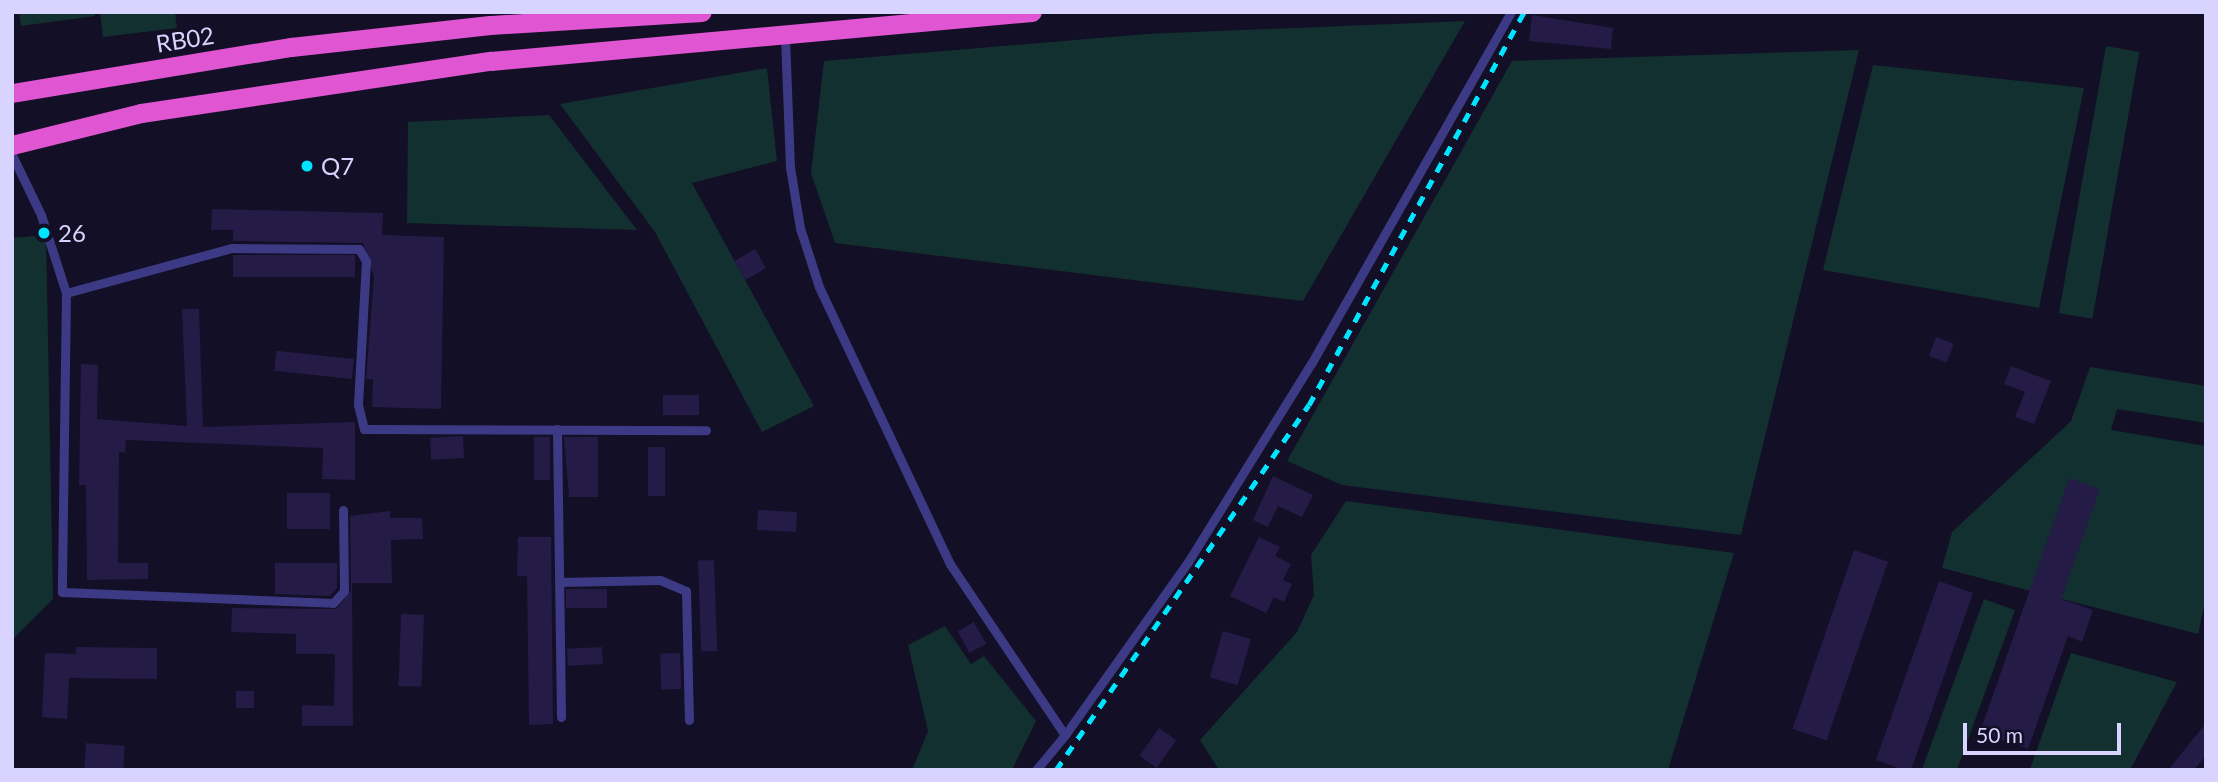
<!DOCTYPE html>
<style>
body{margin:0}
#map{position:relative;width:2218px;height:782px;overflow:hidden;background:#130f26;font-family:Lato,sans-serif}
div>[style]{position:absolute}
.green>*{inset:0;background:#12302f;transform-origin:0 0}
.building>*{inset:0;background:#241b47;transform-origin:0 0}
.service>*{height:9px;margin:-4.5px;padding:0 4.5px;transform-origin:4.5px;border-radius:4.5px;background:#3d3a85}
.trunk>*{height:19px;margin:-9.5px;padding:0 9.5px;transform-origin:9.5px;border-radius:9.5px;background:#e055d1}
.rail>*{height:5px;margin-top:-2.5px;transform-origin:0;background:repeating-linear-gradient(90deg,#00e5ff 0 10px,transparent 0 19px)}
.dots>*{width:19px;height:19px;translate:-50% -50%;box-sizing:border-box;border:4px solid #130f26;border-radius:50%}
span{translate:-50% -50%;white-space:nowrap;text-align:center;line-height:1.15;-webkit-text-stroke:5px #130f26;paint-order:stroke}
.street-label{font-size:24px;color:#d9d4ff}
.poi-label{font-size:24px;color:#d9d4ff}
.left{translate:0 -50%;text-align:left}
.frame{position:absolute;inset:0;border:14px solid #d9d4ff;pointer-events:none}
.scale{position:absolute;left:1963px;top:723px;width:158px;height:32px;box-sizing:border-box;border:4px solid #d9d4ff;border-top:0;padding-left:9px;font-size:21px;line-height:24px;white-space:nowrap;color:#d9d4ff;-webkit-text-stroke:5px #130f26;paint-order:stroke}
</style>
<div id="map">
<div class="green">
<div style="clip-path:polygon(19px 12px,95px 12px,95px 16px,21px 26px)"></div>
<div style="clip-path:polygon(100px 12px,175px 12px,177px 28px,103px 37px)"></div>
<div style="clip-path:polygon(1465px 21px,1303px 301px,835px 243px,811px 173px,824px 61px,1146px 34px)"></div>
<div style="left:2106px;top:46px;width:34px;height:271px;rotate:10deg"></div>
<div style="clip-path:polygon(1859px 50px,1741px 535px,1342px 485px,1287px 461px,1512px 61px)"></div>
<div style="clip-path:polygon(1873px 65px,2084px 88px,2039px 308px,1823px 270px)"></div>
<div style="clip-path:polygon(767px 68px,777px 161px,692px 183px,814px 406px,762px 432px,655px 232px,560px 104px)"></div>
<div style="clip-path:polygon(549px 115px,637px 230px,407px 223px,408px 122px)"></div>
<div style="clip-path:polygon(46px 235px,53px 599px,12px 640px,12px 238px)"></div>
<div style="clip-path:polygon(2090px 367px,2206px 386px,2206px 423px,2117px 409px,2111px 430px,2206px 446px,2206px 598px,2198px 634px,1942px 568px,1952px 532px,2071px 421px)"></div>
<div style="clip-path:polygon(1346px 501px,1734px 553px,1668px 770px,1219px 770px,1200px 740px,1297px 632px,1314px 595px,1311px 555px)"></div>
<div style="left:1984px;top:599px;width:33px;height:182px;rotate:20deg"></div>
<div style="clip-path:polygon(945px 626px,971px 664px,984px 656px,1036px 721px,1012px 770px,912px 770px,928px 731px,908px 645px)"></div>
<div style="clip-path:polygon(2071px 653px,2177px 682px,2130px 770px,2030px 769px)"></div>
</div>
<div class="building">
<div style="clip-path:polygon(1532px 15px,1613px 28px,1611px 49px,1529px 41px)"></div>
<div style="clip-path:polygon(212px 209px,383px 213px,382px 235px,444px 237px,441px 409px,372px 407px,373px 379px,366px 379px,374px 277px,363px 243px,233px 241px,233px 230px,211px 230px)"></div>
<div style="left:755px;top:249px;width:22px;height:24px;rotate:60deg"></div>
<div style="left:233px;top:255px;width:122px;height:22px"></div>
<div style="clip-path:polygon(182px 309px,199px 309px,203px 427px,355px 422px,355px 480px,322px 479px,323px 448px,126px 440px,125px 453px,119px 452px,118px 563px,148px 563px,148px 579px,87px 580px,86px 485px,79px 485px,81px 364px,98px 365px,97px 419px,187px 426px)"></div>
<div style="left:1936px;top:337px;width:19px;height:20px;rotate:21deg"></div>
<div style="left:354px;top:359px;width:20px;height:78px;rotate:96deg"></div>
<div style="clip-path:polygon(2011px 366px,2051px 381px,2034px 424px,2015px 417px,2025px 392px,2004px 384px)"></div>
<div style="left:663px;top:395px;width:36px;height:20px"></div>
<div style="left:463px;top:436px;width:22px;height:33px;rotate:87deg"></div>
<div style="left:534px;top:437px;width:16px;height:43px"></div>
<div style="clip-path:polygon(564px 437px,598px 437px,598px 497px,569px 497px)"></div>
<div style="left:648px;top:447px;width:17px;height:49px"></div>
<div style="clip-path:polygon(1273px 476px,1313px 495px,1302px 517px,1278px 506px,1268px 527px,1253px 520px)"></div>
<div style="clip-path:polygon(2069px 478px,2100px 489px,2061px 599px,2093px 610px,2082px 642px,2068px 636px,2028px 749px,1980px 732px)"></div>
<div style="left:287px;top:493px;width:43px;height:36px"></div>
<div style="left:758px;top:510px;width:39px;height:20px;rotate:3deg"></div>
<div style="clip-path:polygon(390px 511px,390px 518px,422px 518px,423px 539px,391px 540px,392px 583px,352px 583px,353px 726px,302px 726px,302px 705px,334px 706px,335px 654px,296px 654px,296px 634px,231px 632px,232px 608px,336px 609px,351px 591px,350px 516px)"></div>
<div style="clip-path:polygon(518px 537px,551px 537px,553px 724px,529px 725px,527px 576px,517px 576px)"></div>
<div style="clip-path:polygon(1259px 537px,1280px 547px,1275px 556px,1291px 564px,1283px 580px,1292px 584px,1284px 602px,1274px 597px,1266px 613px,1230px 596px)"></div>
<div style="left:1854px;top:550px;width:36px;height:189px;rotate:19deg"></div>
<div style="left:714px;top:560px;width:91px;height:16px;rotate:88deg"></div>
<div style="clip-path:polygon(275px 563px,337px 563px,337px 588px,330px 596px,275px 594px)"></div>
<div style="clip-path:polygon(1939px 581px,1973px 593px,1911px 770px,1904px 770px,1876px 760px)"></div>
<div style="left:566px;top:589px;width:41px;height:19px"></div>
<div style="left:401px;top:614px;width:23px;height:72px;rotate:2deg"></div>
<div style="left:974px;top:622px;width:25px;height:19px;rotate:61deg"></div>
<div style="left:1223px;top:631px;width:29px;height:48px;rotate:16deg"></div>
<div style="clip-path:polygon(76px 647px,157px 648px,157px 679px,69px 678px,67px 719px,42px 717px,45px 653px,76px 654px)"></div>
<div style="left:602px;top:647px;width:17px;height:35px;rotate:87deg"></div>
<div style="left:680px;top:653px;width:36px;height:20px;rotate:88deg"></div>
<div style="left:236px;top:691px;width:18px;height:17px"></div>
<div style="clip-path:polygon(2206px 723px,2206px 755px,2194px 770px,2168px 770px)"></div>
<div style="left:1159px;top:728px;width:21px;height:34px;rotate:35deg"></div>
<div style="left:86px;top:743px;width:39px;height:27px;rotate:4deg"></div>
</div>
<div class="service">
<div style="left:785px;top:37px;width:130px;rotate:87.8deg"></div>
<div style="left:790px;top:167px;width:62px;rotate:80.7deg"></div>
<div style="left:800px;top:228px;width:62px;rotate:72.1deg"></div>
<div style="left:819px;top:287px;width:306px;rotate:64.7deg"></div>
<div style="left:950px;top:564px;width:206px;rotate:56.1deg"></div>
<div style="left:1065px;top:735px;width:45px;rotate:129.6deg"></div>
<div style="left:12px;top:155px;width:67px;rotate:64.2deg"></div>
<div style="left:41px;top:215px;width:82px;rotate:72.2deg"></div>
<div style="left:66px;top:293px;width:299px;rotate:90.8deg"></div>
<div style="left:62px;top:592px;width:271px;rotate:2.3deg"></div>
<div style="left:333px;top:603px;width:16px;rotate:-47deg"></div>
<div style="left:344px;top:591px;width:81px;rotate:-90.7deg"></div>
<div style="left:66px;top:293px;width:172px;rotate:-15.2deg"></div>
<div style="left:232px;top:248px;width:127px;rotate:0.5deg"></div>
<div style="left:359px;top:249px;width:14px;rotate:60deg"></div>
<div style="left:366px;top:261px;width:144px;rotate:93.2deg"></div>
<div style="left:358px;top:405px;width:25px;rotate:76deg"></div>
<div style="left:364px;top:429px;width:342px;rotate:0.2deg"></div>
<div style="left:557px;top:429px;width:288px;rotate:89.2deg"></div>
<div style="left:559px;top:582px;width:101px;rotate:-1.1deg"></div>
<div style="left:660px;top:580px;width:28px;rotate:23deg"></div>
<div style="left:686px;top:591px;width:129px;rotate:88.7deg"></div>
<div style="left:1065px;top:735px;width:212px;rotate:-54.6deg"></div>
<div style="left:1188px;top:562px;width:233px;rotate:-58.2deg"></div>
<div style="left:1311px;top:364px;width:405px;rotate:-60.4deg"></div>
</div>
<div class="trunk">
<div style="left:12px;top:93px;width:283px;rotate:-9.4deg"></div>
<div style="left:291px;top:47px;width:200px;rotate:-6.3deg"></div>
<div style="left:490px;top:25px;width:212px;rotate:-3.5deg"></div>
<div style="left:12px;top:145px;width:133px;rotate:-13.9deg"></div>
<div style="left:141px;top:113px;width:354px;rotate:-8.5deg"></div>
<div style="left:491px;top:61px;width:543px;rotate:-5.18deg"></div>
</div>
<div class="rail">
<div style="left:1056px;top:770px;width:444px;rotate:-55.3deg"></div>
<div style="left:1309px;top:405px;width:448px;rotate:-61.3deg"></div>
</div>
<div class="dots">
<div style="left:307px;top:166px;background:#00e5ff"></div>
<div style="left:44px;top:233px;background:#00e5ff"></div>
</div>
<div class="street-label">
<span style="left:185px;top:39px;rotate:-9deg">RB02</span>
</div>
<div class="poi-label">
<span class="left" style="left:321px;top:166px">Q7</span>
<span class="left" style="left:58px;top:233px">26</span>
</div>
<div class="frame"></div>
<div class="scale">50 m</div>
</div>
